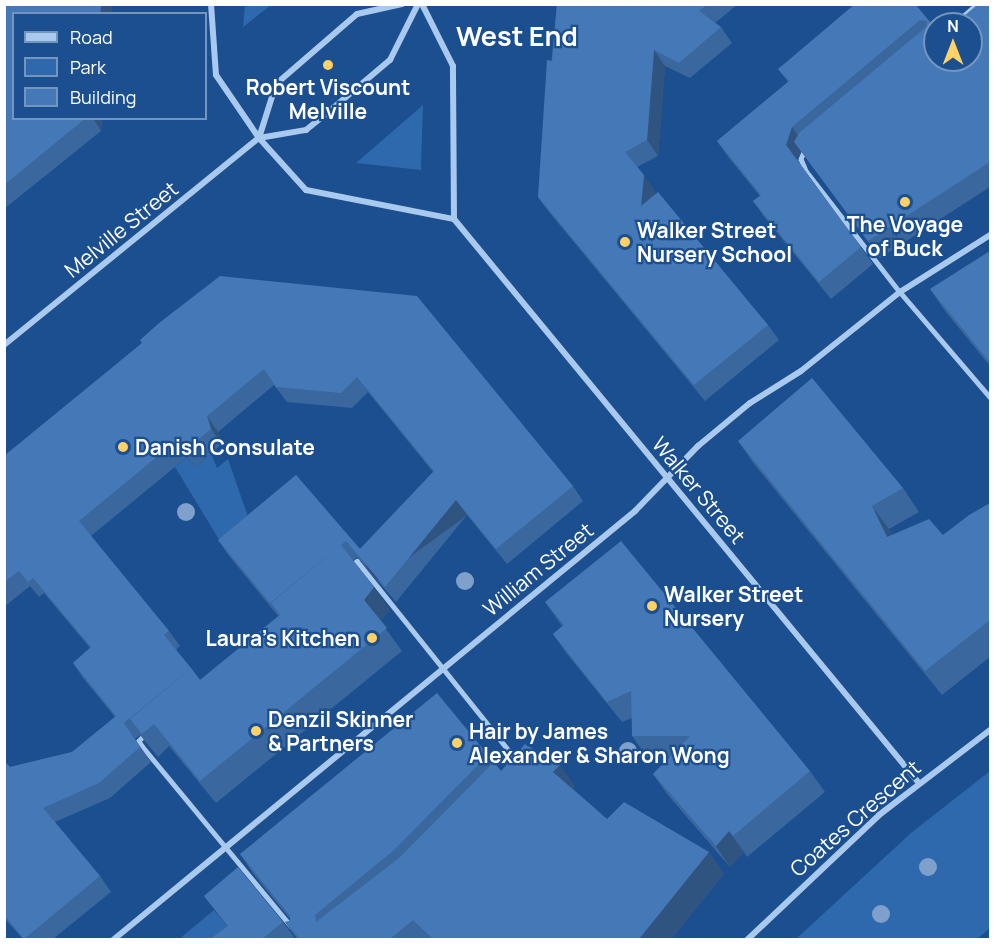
<!DOCTYPE html>
<style>
body{margin:0}
#map{position:relative;width:995px;height:944px;overflow:hidden;background:#1b4f8f;font-family:Manrope,sans-serif}
div>[style]{position:absolute}
.green>*{inset:0;background:#2e69ad}
.service>*{height:4.5px;margin:-2.25px;padding:0 2.25px;transform-origin:2.25px;border-radius:2.25px;background:#a9c9ee}
.minor>*{height:6px;margin:-3px;padding:0 3px;transform-origin:3px;border-radius:3px;background:#a9c9ee}
.trees>*{width:18px;height:18px;margin:-9px;border-radius:50%;background:#7ea0ca}
.wall>*{inset:0;background:#3a679d}
.shaded-wall>*{inset:0;background:#305480;transform-origin:0 0}
.building>*{inset:0;background:#4478b7}
.dots>*{width:16px;height:16px;translate:-50% -50%;box-sizing:border-box;border:3px solid #1b4f8f;border-radius:50%}
span{translate:-50% -50%;white-space:nowrap;text-align:center;line-height:1.15;-webkit-text-stroke:4.5px #1b4f8f;paint-order:stroke}
.poi-label{font-size:21px;color:#fff;font-weight:700}
.left{translate:0 -50%;text-align:left}
.right{translate:-100% -50%;text-align:right}
.street-label{font-size:21px;color:#fff}
.district-label{font-size:27px;color:#fff;font-weight:700}
.frame{position:absolute;inset:0;border:6px solid #fff;pointer-events:none}
.legend{position:absolute;left:12px;top:12px;width:195px;height:108px;box-sizing:border-box;background:#1b4f8f;border:2px solid #7695bc;margin:0;padding:8px 10px;list-style:none;font-size:18px;color:#fff}
.legend li{display:flex;align-items:center;gap:12px;height:30px}
.legend b{width:30px;border:2px solid #7695bc}
.north{position:absolute;left:923px;top:12px;width:60px;height:60px;box-sizing:border-box;background:#1b4f8f;border:2px solid #7695bc;border-radius:50%;rotate:0deg;font-size:16px;font-weight:700;line-height:24px;text-align:center;color:#fff}
.north::after{content:'';display:block;margin:auto;width:21px;height:27px;background:#ffd166;clip-path:polygon(50% 0,100% 100%,50% 72%,0 100%)}
</style>
<div id="map">
<div class="green">
<div style="clip-path:polygon(245px 5px,245px 4px,271px 5px,243px 27px)"></div>
<div style="clip-path:polygon(423px 105px,421px 170px,356px 163px)"></div>
<div style="clip-path:polygon(206px 441px,217px 468px,228px 459px,254px 534px,229px 556px,175px 467px,187px 457px,195px 467px,207px 457px)"></div>
<div style="clip-path:polygon(990px 771px,990px 928px,977px 939px,796px 939px,911px 833px)"></div>
<div style="clip-path:polygon(214px 910px,238px 939px,178px 940px)"></div>
</div>
<div class="service">
<div style="left:954px;top:24px;width:30px;rotate:-41deg"></div>
<div style="left:805px;top:150px;width:10px;rotate:114deg"></div>
<div style="left:801px;top:159px;width:13px;rotate:67deg"></div>
<div style="left:806px;top:171px;width:153px;rotate:52.2deg"></div>
<div style="left:900px;top:292px;width:138px;rotate:49.4deg"></div>
<div style="left:350px;top:567px;width:9px;rotate:-41deg"></div>
<div style="left:357px;top:561px;width:256px;rotate:51.3deg"></div>
<div style="left:146px;top:734px;width:10px;rotate:135deg"></div>
<div style="left:139px;top:741px;width:6px;rotate:59deg"></div>
<div style="left:142px;top:746px;width:234px;rotate:50.4deg"></div>
</div>
<div class="minor">
<div style="left:211px;top:4px;width:71px;rotate:86deg"></div>
<div style="left:216px;top:75px;width:76px;rotate:55.7deg"></div>
<div style="left:259px;top:138px;width:70px;rotate:47.9deg"></div>
<div style="left:306px;top:190px;width:151px;rotate:11.1deg"></div>
<div style="left:454px;top:219px;width:153px;rotate:-90.4deg"></div>
<div style="left:453px;top:66px;width:69px;rotate:-116.6deg"></div>
<div style="left:259px;top:138px;width:57px;rotate:-72.5deg"></div>
<div style="left:276px;top:84px;width:107px;rotate:-40.8deg"></div>
<div style="left:357px;top:14px;width:46px;rotate:-12.5deg"></div>
<div style="left:454px;top:219px;width:731px;rotate:50.5deg"></div>
<div style="left:4px;top:345px;width:328px;rotate:-39.1deg"></div>
<div style="left:259px;top:138px;width:48px;rotate:-9.7deg"></div>
<div style="left:306px;top:130px;width:26px;rotate:-39deg"></div>
<div style="left:326px;top:114px;width:84px;rotate:-40.2deg"></div>
<div style="left:390px;top:60px;width:63px;rotate:-63.4deg"></div>
<div style="left:113px;top:940px;width:676px;rotate:-39.41deg"></div>
<div style="left:635px;top:511px;width:91px;rotate:-45.9deg"></div>
<div style="left:698px;top:446px;width:67px;rotate:-39.6deg"></div>
<div style="left:750px;top:403px;width:60px;rotate:-32.1deg"></div>
<div style="left:801px;top:371px;width:127px;rotate:-38.6deg"></div>
<div style="left:900px;top:292px;width:107px;rotate:-32.3deg"></div>
<div style="left:747px;top:940px;width:182px;rotate:-43.4deg"></div>
<div style="left:879px;top:815px;width:140px;rotate:-37.4deg"></div>
</div>
<div class="trees">
<div style="left:186px;top:512px"></div>
<div style="left:465px;top:581px"></div>
<div style="left:628px;top:751px"></div>
<div style="left:928px;top:867px"></div>
<div style="left:881px;top:914px"></div>
</div>
<div class="wall">
<div style="clip-path:polygon(4px 4px,112px 4px,112px 14px,14px 14px,14px 118px,102px 118px,101px 131px,4px 209px)"></div>
<div style="clip-path:polygon(557px 4px,738px 4px,715px 23px,721px 27px,732px 43px,690px 78px,665px 66px,658px 156px,637px 167px,655px 191px,654px 195px,768px 325px,779px 340px,705px 401px,549px 212px,538px 197px)"></div>
<div style="clip-path:polygon(915px 4px,935px 28px,935px 60px,990px 4px,990px 187px,880px 258px,801px 151px,798px 161px,873px 264px,831px 299px,765px 218px,753px 201px,760px 196px,729px 158px,717px 141px,788px 82px,778px 69px)"></div>
<div style="clip-path:polygon(990px 251px,990px 366px,945px 311px,930px 289px)"></div>
<div style="clip-path:polygon(evenodd,220px 276px,573px 486px,583px 501px,507px 564px,467px 515px,396px 602px,357px 557px,353px 560px,390px 610px,380px 621px,402px 651px,216px 803px,169px 746px,158px 757px,140px 735px,135px 739px,151px 762px,110px 798px,55px 822px,100px 876px,111px 892px,53px 939px,23px 939px,4px 918px,4px 761px,10px 767px,72px 752px,115px 717px,83px 678px,73px 663px,90px 648px,44px 593px,39px 597px,30px 586px,4px 607px,4px 456px,142px 344px,220px 276px,274px 385px,287px 402px,352px 408px,368px 392px,433px 472px,360px 549px,296px 475px,218px 540px,229px 556px,278px 616px,200px 680px,176px 650px,180px 646px,169px 631px,91px 536px,187px 457px,195px 467px,222px 444px,218px 432px,274px 385px)"></div>
<div style="clip-path:polygon(738px 441px,903px 488px,919px 512px,889px 529px,892px 535px,943px 535px,990px 503px,990px 657px,942px 695px,754px 464px)"></div>
<div style="clip-path:polygon(545px 602px,810px 771px,825px 792px,747px 857px,744px 852px,730px 867px,667px 794px,653px 774px,670px 757px,647px 757px,632px 736px,632px 718px,622px 722px,567px 654px,553px 634px,562px 626px)"></div>
<div style="clip-path:polygon(488px 755px,501px 771px,575px 786px,573px 789px,607px 819px,709px 852px,724px 874px,671px 939px,297px 939px,285px 922px,290px 921px,290px 919px,255px 876px,240px 854px)"></div>
<div style="clip-path:polygon(204px 896px,283px 922px,294px 937px,290px 939px,210px 939px,227px 926px)"></div>
</div>
<div class="shaded-wall">
<div style="left:101px;top:4px;width:11px;height:10px"></div>
<div style="clip-path:polygon(654px 50px,665px 66px,658px 156px,647px 140px)"></div>
<div style="clip-path:polygon(93px 118px,102px 118px,101px 131px)"></div>
<div style="clip-path:polygon(792px 127px,804px 144px,797px 162px,786px 145px)"></div>
<div style="clip-path:polygon(644px 175px,655px 191px,652px 222px,641px 206px)"></div>
<div style="clip-path:polygon(207px 416px,218px 432px,222px 444px,211px 429px)"></div>
<div style="left:456px;top:500px;width:19px;height:112px;rotate:54deg"></div>
<div style="clip-path:polygon(872px 506px,889px 529px,904px 561px,887px 537px)"></div>
<div style="clip-path:polygon(374px 587px,390px 610px,379px 623px,364px 600px)"></div>
<div style="clip-path:polygon(560px 765px,575px 786px,568px 794px,553px 772px)"></div>
<div style="clip-path:polygon(729px 831px,744px 852px,730px 867px,716px 846px)"></div>
<div style="clip-path:polygon(709px 852px,724px 874px,671px 939px,639px 939px)"></div>
</div>
<div class="building">
<div style="clip-path:polygon(4px 4px,101px 4px,100px 14px,14px 14px,14px 118px,86px 118px,4px 185px)"></div>
<div style="clip-path:polygon(557px 4px,708px 4px,699px 11px,721px 27px,679px 63px,654px 50px,647px 140px,625px 152px,644px 175px,641px 206px,658px 192px,768px 325px,694px 385px,538px 197px,547px 60px,552px 61px)"></div>
<div style="clip-path:polygon(855px 4px,915px 4px,935px 28px,935px 60px,971px 60px,971px 24px,955px 24px,978px 4px,990px 4px,990px 162px,868px 241px,794px 142px,799px 133px,926px 27px,927px 21px,920px 20px,792px 127px,786px 145px,861px 247px,819px 282px,753px 201px,761px 195px,717px 141px,789px 81px,778px 69px)"></div>
<div style="clip-path:polygon(990px 251px,990px 358px,988px 360px,930px 289px)"></div>
<div style="clip-path:polygon(220px 276px,417px 296px,573px 486px,496px 549px,456px 500px,385px 587px,346px 541px,270px 603px,218px 540px,296px 475px,360px 549px,434px 471px,357px 377px,341px 393px,276px 387px,264px 369px,207px 416px,211px 429px,184px 452px,176px 441px,79px 521px,169px 631px,164px 635px,191px 668px,124px 723px,140px 747px,99px 783px,43px 808px,100px 876px,24px 939px,4px 915px,4px 761px,10px 767px,72px 752px,116px 716px,73px 663px,91px 647px,33px 578px,28px 582px,19px 571px,4px 582px,4px 456px,142px 343px,140px 340px,159px 323px)"></div>
<div style="clip-path:polygon(812px 378px,903px 488px,872px 506px,887px 537px,929px 519px,943px 535px,969px 515px,990px 503px,990px 620px,925px 671px,738px 441px)"></div>
<div style="clip-path:polygon(621px 541px,810px 771px,733px 836px,729px 831px,716px 846px,653px 774px,690px 736px,632px 736px,631px 691px,607px 702px,553px 634px,564px 625px,545px 602px)"></div>
<div style="clip-path:polygon(341px 545px,374px 587px,364px 600px,387px 628px,200px 781px,154px 724px,142px 734px,130px 719px,191px 668px,200px 680px,280px 615px,271px 603px)"></div>
<div style="clip-path:polygon(437px 693px,488px 755px,393px 851px,315px 915px,316px 922px,399px 858px,494px 762px,501px 771px,525px 744px,560px 765px,553px 772px,607px 819px,624px 802px,709px 852px,639px 939px,433px 939px,413px 920px,390px 939px,300px 939px,285px 922px,290px 921px,290px 916px,240px 854px)"></div>
<div style="clip-path:polygon(238px 867px,283px 922px,262px 939px,210px 939px,228px 926px,204px 896px)"></div>
</div>
<div class="dots">
<div style="left:328px;top:65px;background:#ffd166"></div>
<div style="left:905px;top:202px;background:#ffd166"></div>
<div style="left:625px;top:242px;background:#ffd166"></div>
<div style="left:123px;top:447px;background:#ffd166"></div>
<div style="left:652px;top:606px;background:#ffd166"></div>
<div style="left:372px;top:638px;background:#ffd166"></div>
<div style="left:256px;top:731px;background:#ffd166"></div>
<div style="left:457px;top:743px;background:#ffd166"></div>
</div>
<div class="poi-label">
<span style="left:328px;top:99px">Robert Viscount<br>Melville</span>
<span style="left:905px;top:236px">The Voyage<br>of Buck</span>
<span class="left" style="left:637px;top:242px">Walker Street<br>Nursery School</span>
<span class="left" style="left:135px;top:447px">Danish Consulate</span>
<span class="left" style="left:664px;top:606px">Walker Street<br>Nursery</span>
<span class="right" style="left:360px;top:638px">Laura's Kitchen</span>
<span class="left" style="left:268px;top:731px">Denzil Skinner<br>&amp; Partners</span>
<span class="left" style="left:469px;top:743px">Hair by James<br>Alexander &amp; Sharon Wong</span>
</div>
<div class="street-label">
<span style="left:121px;top:229px;rotate:-39deg">Melville Street</span>
<span style="left:699px;top:490px;rotate:50deg">Walker Street</span>
<span style="left:538px;top:569px;rotate:-39deg">William Street</span>
<span style="left:855px;top:818px;rotate:-41deg">Coates Crescent</span>
</div>
<div class="district-label">
<span style="left:517px;top:36px">West End</span>
</div>
<div class="frame"></div>
<ul class="legend">
<li><b style="height:8px;background:#a9c9ee"></b>Road</li>
<li><b style="height:16px;background:#2e69ad"></b>Park</li>
<li><b style="height:16px;background:#4478b7"></b>Building</li>
</ul>
<div class="north">N</div>
</div>
